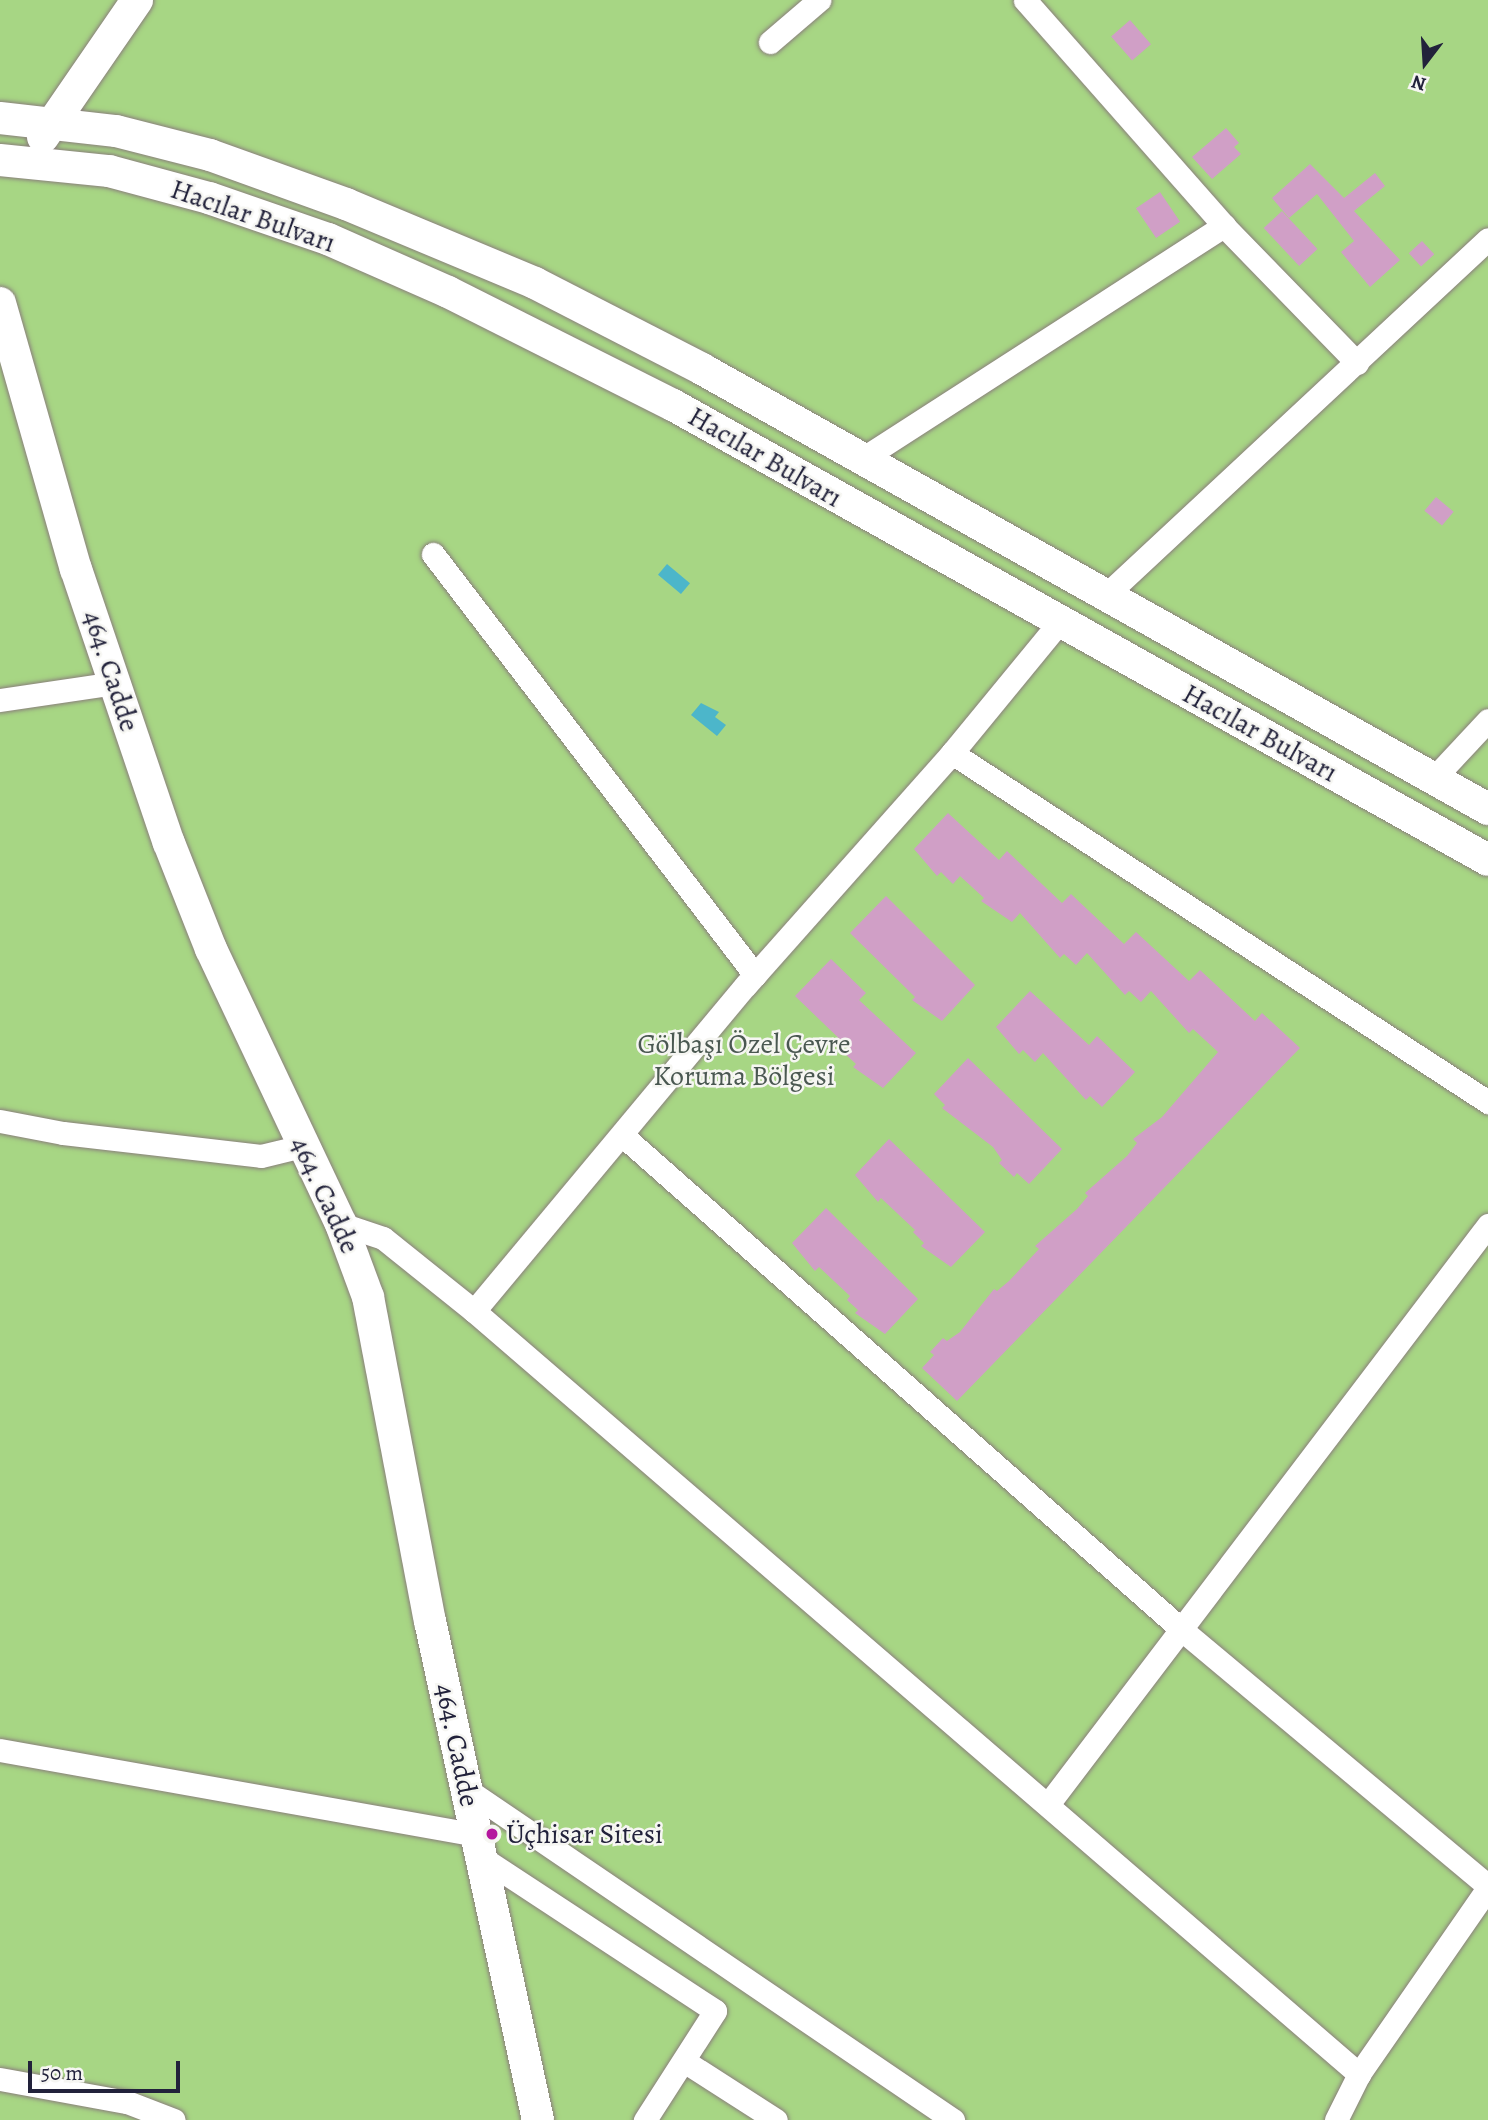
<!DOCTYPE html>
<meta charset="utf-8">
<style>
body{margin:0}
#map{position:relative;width:1488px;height:2120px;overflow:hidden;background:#f1dcbd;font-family:Alegreya,serif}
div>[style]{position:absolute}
.green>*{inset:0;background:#a7d684;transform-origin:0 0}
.water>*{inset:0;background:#4cb6ca;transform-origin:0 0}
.building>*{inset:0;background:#d09fc6;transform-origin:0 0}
.roads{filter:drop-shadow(0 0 2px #8a7f7c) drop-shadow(0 0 2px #8a7f7c)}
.street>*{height:23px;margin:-11.5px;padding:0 11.5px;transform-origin:11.5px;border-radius:11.5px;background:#fff}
.secondary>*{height:32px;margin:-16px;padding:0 16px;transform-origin:16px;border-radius:16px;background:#fff}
.dots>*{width:19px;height:19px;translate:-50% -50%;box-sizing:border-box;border:4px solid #f6f6f2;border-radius:50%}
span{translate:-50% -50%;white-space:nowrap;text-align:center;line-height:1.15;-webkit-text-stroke:5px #f6f6f2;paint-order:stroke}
.street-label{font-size:28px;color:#22223b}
.park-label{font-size:28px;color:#4a5851}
.poi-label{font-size:28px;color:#22223b}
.left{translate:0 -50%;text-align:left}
.north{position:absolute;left:1390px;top:28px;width:70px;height:70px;-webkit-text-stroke:5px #f6f6f2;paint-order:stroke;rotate:197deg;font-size:19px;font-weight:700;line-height:28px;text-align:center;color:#22223b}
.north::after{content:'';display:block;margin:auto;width:24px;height:32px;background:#22223b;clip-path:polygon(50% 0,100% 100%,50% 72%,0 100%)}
.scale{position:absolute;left:28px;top:2061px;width:152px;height:32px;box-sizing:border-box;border:4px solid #22223b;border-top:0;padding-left:9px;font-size:21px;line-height:24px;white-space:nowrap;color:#22223b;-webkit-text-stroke:5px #f6f6f2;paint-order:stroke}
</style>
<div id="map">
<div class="green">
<div style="left:0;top:0;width:1488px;height:2120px"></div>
</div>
<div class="water">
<div style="left:667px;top:564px;width:30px;height:14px;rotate:40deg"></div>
<div style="clip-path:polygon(701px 703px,719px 712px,715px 717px,726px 725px,717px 736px,691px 715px)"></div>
</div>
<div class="building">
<div style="left:1130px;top:20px;width:32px;height:25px;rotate:49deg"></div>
<div style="clip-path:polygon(1226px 128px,1239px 143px,1234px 147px,1241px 154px,1212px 179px,1192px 157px)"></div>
<div style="clip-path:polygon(1310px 164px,1344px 198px,1375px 173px,1385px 186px,1354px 211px,1400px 260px,1370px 287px,1341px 252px,1354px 241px,1317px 194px,1289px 218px,1272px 198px)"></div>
<div style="left:1160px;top:192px;width:36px;height:29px;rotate:56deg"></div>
<div style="left:1282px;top:211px;width:52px;height:25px;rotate:47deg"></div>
<div style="left:1422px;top:241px;width:18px;height:18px;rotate:47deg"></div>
<div style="left:1436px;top:497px;width:23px;height:18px;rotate:40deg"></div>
<div style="clip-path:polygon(948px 813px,999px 860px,1007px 851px,1062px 903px,1071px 894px,1124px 944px,1136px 932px,1189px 981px,1200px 970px,1255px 1021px,1262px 1013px,1300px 1048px,957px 1401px,922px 1368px,934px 1355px,930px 1352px,943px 1338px,947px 1341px,960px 1332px,994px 1289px,997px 1291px,1009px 1281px,1039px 1249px,1035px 1246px,1077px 1209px,1088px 1196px,1085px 1193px,1127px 1156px,1137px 1143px,1133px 1139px,1162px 1117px,1218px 1052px,1193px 1029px,1189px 1033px,1151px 991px,1141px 1002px,1129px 991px,1125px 995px,1087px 953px,1076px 965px,1064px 954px,1060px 958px,1020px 913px,1012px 922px,981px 901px,984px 898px,960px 876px,953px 884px,941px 872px,937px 876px,914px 849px)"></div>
<div style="clip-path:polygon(886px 896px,975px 985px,942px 1021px,912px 1000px,915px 997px,850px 933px)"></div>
<div style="clip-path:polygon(831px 959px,866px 993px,859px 1000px,916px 1053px,883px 1088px,853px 1067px,856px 1064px,844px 1053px,849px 1048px,795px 996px)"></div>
<div style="clip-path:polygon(1030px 991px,1089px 1045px,1097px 1036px,1135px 1072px,1102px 1107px,1090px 1096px,1086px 1100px,1043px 1053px,1035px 1062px,1023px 1050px,1019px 1054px,996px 1027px)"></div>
<div style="clip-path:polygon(968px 1058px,1062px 1149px,1029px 1184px,1017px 1173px,1014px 1177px,999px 1163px,1002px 1160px,993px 1147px,942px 1108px,945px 1105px,934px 1094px)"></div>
<div style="clip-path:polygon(889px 1139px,985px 1232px,951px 1267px,921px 1246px,924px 1243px,913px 1232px,915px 1230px,881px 1198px,878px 1202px,855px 1175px)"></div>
<div style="clip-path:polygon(826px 1208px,918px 1299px,885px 1334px,855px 1313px,858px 1310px,847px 1300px,850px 1296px,819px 1267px,815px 1271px,792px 1243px)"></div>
</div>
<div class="roads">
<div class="street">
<div style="left:1025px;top:0;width:301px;rotate:48.6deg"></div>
<div style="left:1224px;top:226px;width:191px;rotate:45.8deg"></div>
<div style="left:770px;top:42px;width:65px;rotate:-40.6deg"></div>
<div style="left:862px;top:459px;width:431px;rotate:-32.8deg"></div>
<div style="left:433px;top:554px;width:530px;rotate:52.59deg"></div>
<div style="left:1106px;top:595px;width:522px;rotate:-42.98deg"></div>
<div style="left:0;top:700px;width:116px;rotate:-8.4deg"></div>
<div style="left:952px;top:753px;width:640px;rotate:33.07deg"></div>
<div style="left:1434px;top:778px;width:79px;rotate:-47deg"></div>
<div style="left:0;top:1121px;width:64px;rotate:10.8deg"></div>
<div style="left:63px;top:1133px;width:199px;rotate:6.6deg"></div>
<div style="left:261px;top:1156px;width:42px;rotate:-13.7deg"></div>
<div style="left:622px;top:1135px;width:747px;rotate:41.47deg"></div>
<div style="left:1182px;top:1630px;width:399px;rotate:39.9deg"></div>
<div style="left:341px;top:1224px;width:44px;rotate:18.4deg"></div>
<div style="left:383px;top:1238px;width:117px;rotate:38.7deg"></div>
<div style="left:474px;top:1311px;width:1169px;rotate:40.77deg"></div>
<div style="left:474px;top:1311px;width:425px;rotate:-50.2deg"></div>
<div style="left:746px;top:985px;width:310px;rotate:-48.4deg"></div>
<div style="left:952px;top:753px;width:167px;rotate:-50.6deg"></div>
<div style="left:0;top:1750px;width:484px;rotate:10.1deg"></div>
<div style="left:466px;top:1789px;width:589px;rotate:34.2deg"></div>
<div style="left:1049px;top:1803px;width:726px;rotate:-52.78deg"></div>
<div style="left:481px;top:1857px;width:280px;rotate:33.3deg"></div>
<div style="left:715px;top:2011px;width:130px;rotate:122.7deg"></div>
<div style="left:684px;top:2061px;width:109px;rotate:32.7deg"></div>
<div style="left:0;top:2079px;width:129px;rotate:10.3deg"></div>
<div style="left:127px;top:2102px;width:50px;rotate:21deg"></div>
<div style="left:1336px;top:2120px;width:51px;rotate:-63.4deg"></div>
<div style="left:1359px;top:2074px;width:226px;rotate:-55.3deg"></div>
</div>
<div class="secondary">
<div style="left:0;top:118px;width:117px;rotate:6.4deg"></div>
<div style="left:116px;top:131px;width:97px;rotate:14.3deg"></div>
<div style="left:210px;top:155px;width:145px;rotate:19.8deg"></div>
<div style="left:346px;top:204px;width:205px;rotate:22.7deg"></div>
<div style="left:535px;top:283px;width:188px;rotate:27.2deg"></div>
<div style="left:702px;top:369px;width:901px;rotate:29.24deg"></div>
<div style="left:43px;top:137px;width:166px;rotate:-55.5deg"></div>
<div style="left:0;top:160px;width:110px;rotate:5.8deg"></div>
<div style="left:109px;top:171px;width:104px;rotate:15.1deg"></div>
<div style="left:209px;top:198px;width:126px;rotate:19deg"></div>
<div style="left:328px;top:239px;width:131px;rotate:23.8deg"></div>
<div style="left:448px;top:292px;width:252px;rotate:26.7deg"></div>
<div style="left:673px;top:405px;width:933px;rotate:29.17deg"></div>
<div style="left:0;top:303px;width:277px;rotate:74.1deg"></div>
<div style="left:76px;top:569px;width:289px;rotate:71.3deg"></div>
<div style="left:169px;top:843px;width:114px;rotate:68.4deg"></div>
<div style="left:211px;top:949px;width:304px;rotate:64.7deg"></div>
<div style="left:341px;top:1224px;width:78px;rotate:69.7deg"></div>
<div style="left:368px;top:1297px;width:330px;rotate:79.2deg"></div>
<div style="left:430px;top:1621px;width:511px;rotate:77.79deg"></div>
</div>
</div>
<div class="dots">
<div style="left:492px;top:1834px;background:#b5179e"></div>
</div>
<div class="street-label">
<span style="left:253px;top:216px;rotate:19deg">Hacılar Bulvarı</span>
<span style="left:765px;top:457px;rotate:30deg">Hacılar Bulvarı</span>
<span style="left:111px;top:671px;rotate:72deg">464. Cadde</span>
<span style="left:1260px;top:733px;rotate:29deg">Hacılar Bulvarı</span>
<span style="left:325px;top:1195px;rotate:65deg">464. Cadde</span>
<span style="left:457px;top:1745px;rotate:78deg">464. Cadde</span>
</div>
<div class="park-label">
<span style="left:744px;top:1060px">Gölbaşı Özel Çevre<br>Koruma Bölgesi</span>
</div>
<div class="poi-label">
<span class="left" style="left:506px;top:1834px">Üçhisar Sitesi</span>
</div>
<div class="north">N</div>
<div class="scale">50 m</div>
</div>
